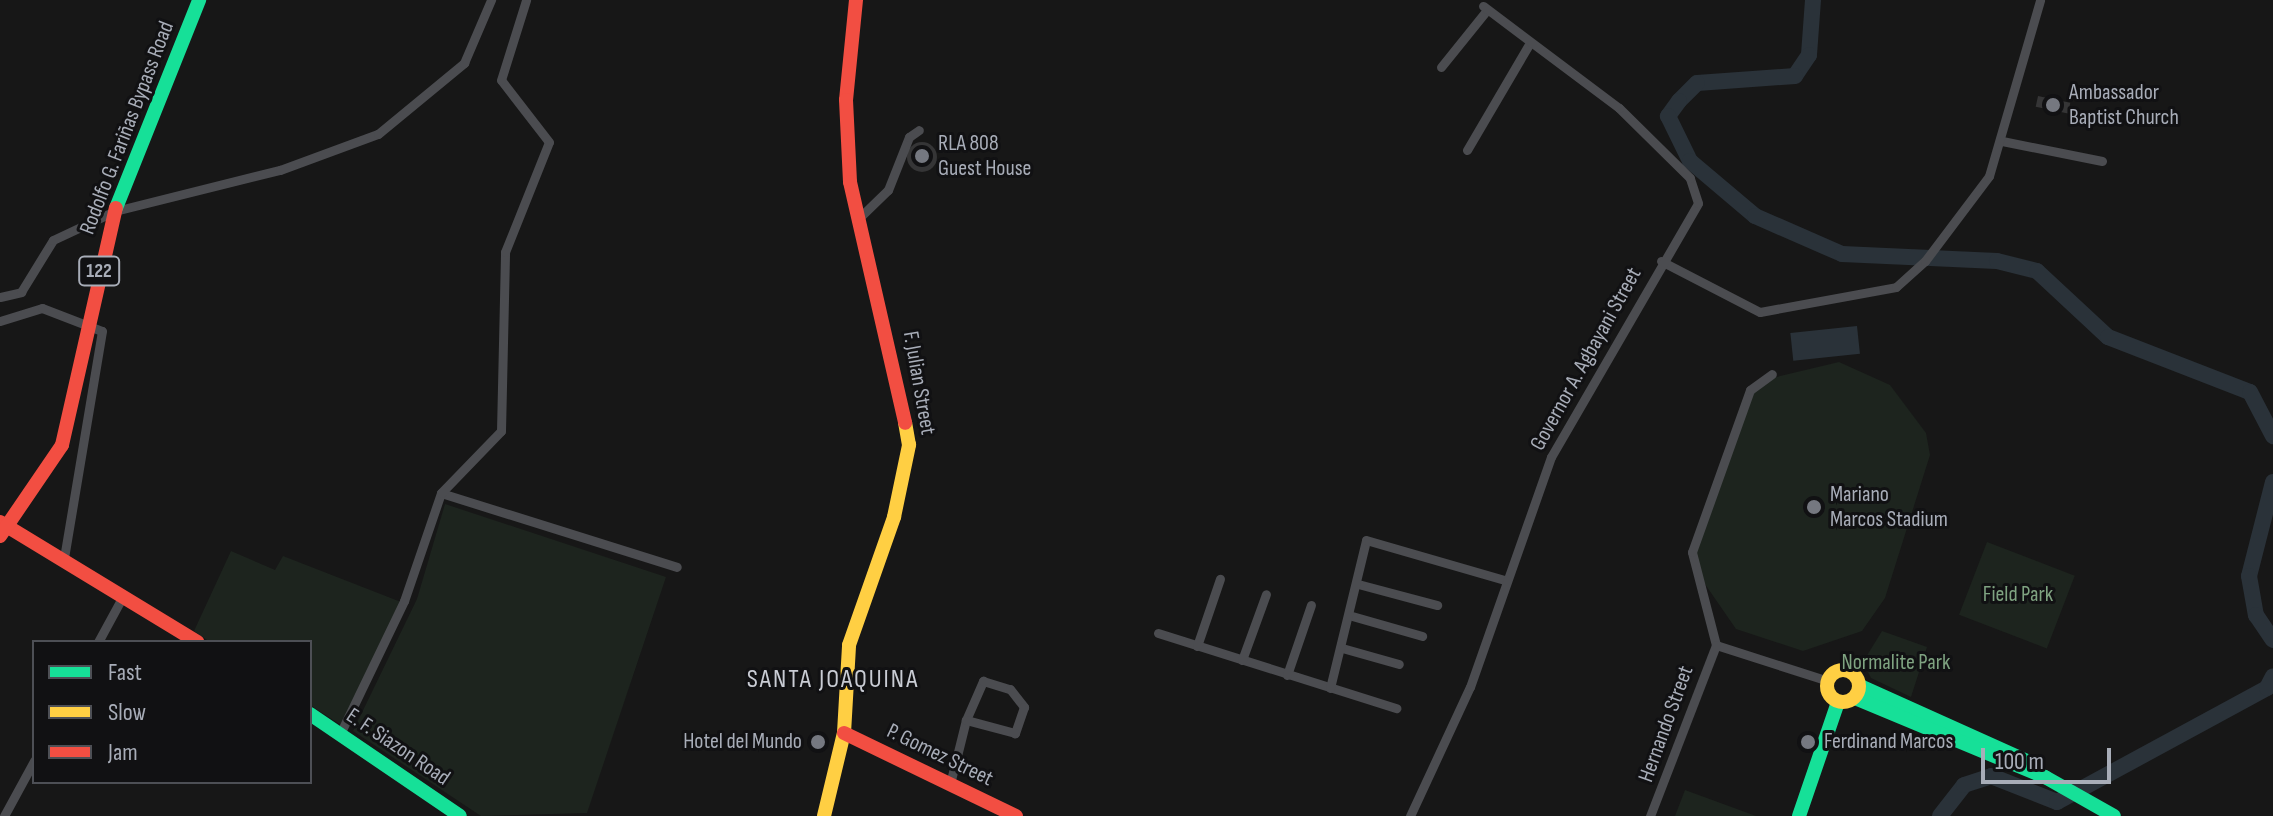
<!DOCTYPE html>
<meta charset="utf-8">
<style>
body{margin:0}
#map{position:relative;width:2273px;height:816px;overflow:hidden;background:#171717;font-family:"Sofia Sans Condensed",sans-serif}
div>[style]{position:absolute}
.green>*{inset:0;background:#1d241e;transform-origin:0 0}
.water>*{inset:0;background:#2a3239;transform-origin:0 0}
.river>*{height:16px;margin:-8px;padding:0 8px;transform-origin:8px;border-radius:8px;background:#2a3239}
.building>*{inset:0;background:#353536;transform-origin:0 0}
.round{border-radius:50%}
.street>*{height:9px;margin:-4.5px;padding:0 4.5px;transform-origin:4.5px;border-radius:4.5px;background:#4b4c50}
.fast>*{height:14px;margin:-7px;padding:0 7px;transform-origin:7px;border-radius:7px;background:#16e098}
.slow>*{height:14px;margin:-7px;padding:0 7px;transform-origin:7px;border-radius:7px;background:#ffcf43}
.slow>.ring{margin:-7px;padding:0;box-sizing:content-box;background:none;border:14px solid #ffcf43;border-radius:50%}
.jam>*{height:14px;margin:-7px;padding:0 7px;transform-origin:7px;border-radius:7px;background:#f24e42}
.dots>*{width:22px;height:22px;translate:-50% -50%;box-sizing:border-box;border:4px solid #111113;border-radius:50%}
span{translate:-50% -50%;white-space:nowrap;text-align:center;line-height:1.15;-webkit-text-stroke:6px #111113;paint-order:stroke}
.shield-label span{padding:2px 6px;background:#111113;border:2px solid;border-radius:6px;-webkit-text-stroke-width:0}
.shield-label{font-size:20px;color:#a8adb8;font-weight:700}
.poi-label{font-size:22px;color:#a8adb8}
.left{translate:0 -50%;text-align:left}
.right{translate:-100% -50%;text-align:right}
.street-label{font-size:22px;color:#a8adb8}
.park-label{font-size:22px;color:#7fa381}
.quarter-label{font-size:26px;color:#c9ccd4;letter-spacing:2px}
.legend{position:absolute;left:32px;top:640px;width:280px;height:144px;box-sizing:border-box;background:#111113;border:2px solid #4d4f55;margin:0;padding:10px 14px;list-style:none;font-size:24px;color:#a8adb8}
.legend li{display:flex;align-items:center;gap:16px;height:40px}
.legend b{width:40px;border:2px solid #4d4f55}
.scale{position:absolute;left:1981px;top:748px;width:130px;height:36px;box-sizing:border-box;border:4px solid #a8adb8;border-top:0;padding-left:10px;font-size:24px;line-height:28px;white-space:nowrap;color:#a8adb8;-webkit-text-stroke:6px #111113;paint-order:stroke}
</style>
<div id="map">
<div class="green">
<div style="clip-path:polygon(1839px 362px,1890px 385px,1926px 433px,1930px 455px,1885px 598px,1862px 631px,1803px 651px,1736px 629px,1698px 574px,1696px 553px,1751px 395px,1768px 379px)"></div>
<div style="clip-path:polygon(445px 504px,666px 577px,587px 813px,481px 816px,353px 731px,417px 599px)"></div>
<div style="left:1987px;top:542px;width:94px;height:78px;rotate:21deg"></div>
<div style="clip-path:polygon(231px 551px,275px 570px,283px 556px,401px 602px,341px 725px,310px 705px,310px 642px,210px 642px,194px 631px)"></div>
<div style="clip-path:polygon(1882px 631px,1927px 647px,1911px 697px,1871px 678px,1863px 662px)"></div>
<div style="clip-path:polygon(1685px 790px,1756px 816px,1675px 816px)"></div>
</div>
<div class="water">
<div style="left:1857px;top:326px;width:28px;height:67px;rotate:84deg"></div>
</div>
<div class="river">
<div style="left:1813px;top:0;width:55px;rotate:94.2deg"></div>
<div style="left:1809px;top:55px;width:25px;rotate:124deg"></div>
<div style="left:1795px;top:76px;width:98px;rotate:175.9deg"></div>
<div style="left:1697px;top:83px;width:25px;rotate:135deg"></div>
<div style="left:1679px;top:101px;width:19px;rotate:126deg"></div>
<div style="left:1668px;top:116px;width:50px;rotate:63.9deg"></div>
<div style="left:1690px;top:161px;width:85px;rotate:40.2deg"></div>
<div style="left:1755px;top:216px;width:95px;rotate:23.6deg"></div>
<div style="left:1842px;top:254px;width:155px;rotate:2.6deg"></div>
<div style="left:1997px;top:261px;width:41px;rotate:14deg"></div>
<div style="left:2037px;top:271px;width:97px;rotate:42.9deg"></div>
<div style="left:2108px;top:337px;width:152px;rotate:21.2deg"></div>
<div style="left:2250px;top:392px;width:50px;rotate:62.4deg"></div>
<div style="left:2273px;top:482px;width:97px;rotate:104.3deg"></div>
<div style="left:2249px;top:576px;width:40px;rotate:80deg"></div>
<div style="left:2256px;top:615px;width:30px;rotate:56deg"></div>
<div style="left:1940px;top:816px;width:39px;rotate:-52deg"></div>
<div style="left:1964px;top:785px;width:28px;rotate:-18deg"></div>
<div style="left:1991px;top:776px;width:71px;rotate:21.5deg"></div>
<div style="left:2057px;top:802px;width:239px;rotate:-28.5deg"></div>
<div style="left:2267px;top:688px;width:13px;rotate:-63deg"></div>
</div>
<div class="building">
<div style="left:2038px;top:96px;width:33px;height:11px;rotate:12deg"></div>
<div class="round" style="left:907px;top:142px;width:30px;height:30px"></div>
</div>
<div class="street">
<div style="left:1441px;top:67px;width:73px;rotate:-51.1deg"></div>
<div style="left:2002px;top:141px;width:102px;rotate:11.3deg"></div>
<div style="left:1467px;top:150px;width:121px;rotate:-59.6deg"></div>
<div style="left:857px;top:220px;width:43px;rotate:-44.1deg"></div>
<div style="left:888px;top:190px;width:57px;rotate:-68.4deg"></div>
<div style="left:909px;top:137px;width:12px;rotate:-35deg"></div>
<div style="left:1661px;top:261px;width:111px;rotate:27.3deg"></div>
<div style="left:1760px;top:312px;width:138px;rotate:-10.4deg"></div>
<div style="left:1896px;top:287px;width:39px;rotate:-42deg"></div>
<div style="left:1925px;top:261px;width:106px;rotate:-53deg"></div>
<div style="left:1989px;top:176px;width:183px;rotate:-73.8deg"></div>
<div style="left:0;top:297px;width:22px;rotate:-13deg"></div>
<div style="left:21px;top:292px;width:61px;rotate:-58.4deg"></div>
<div style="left:53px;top:240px;width:68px;rotate:-25.1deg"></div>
<div style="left:115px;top:211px;width:170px;rotate:-14deg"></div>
<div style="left:280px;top:170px;width:104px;rotate:-20.2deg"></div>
<div style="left:378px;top:134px;width:112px;rotate:-39.5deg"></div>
<div style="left:464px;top:63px;width:69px;rotate:-66.8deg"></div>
<div style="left:0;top:321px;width:44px;rotate:-17.2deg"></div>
<div style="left:42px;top:308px;width:64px;rotate:21deg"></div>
<div style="left:102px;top:331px;width:231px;rotate:99.5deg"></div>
<div style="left:441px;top:493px;width:247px;rotate:17.4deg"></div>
<div style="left:1358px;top:584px;width:82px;rotate:14.9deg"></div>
<div style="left:1352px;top:616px;width:73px;rotate:15.9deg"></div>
<div style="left:1158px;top:633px;width:250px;rotate:17.5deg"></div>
<div style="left:98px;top:642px;width:52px;rotate:-61.5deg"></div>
<div style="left:1716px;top:645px;width:96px;rotate:-104.5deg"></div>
<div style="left:1692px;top:552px;width:172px;rotate:-70.3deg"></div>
<div style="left:1750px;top:390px;width:27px;rotate:-36deg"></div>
<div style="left:1716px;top:645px;width:118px;rotate:17.8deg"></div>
<div style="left:1197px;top:646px;width:71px;rotate:-71.1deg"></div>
<div style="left:1342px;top:648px;width:59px;rotate:15.7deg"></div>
<div style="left:1242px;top:660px;width:70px;rotate:-70deg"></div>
<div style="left:1287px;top:675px;width:74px;rotate:-71.1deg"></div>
<div style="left:1330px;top:688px;width:152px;rotate:-76.3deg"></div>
<div style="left:1366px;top:540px;width:145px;rotate:16.1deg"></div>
<div style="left:340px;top:734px;width:148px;rotate:-64.3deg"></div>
<div style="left:404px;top:601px;width:114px;rotate:-71.1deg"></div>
<div style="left:441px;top:493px;width:86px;rotate:-45.9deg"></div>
<div style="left:501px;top:431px;width:179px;rotate:-88.7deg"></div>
<div style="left:505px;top:252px;width:118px;rotate:-68.2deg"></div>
<div style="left:549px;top:142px;width:78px;rotate:-127.7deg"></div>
<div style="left:501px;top:80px;width:84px;rotate:-72.6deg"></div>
<div style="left:950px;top:784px;width:66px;rotate:-76deg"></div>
<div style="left:966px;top:720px;width:43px;rotate:-66.4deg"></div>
<div style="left:983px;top:681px;width:28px;rotate:17deg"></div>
<div style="left:1010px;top:689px;width:23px;rotate:52deg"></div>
<div style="left:1024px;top:707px;width:28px;rotate:109deg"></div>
<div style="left:1015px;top:733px;width:51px;rotate:-165.1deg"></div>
<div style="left:4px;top:816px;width:63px;rotate:-61.4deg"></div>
<div style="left:1410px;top:816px;width:142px;rotate:-65.1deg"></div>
<div style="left:1470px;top:687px;width:244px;rotate:-70.6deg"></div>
<div style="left:1551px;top:457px;width:293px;rotate:-59.9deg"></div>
<div style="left:1698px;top:203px;width:26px;rotate:-108deg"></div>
<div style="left:1690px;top:178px;width:100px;rotate:-135.4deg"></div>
<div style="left:1619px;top:108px;width:170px;rotate:-143.1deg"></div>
<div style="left:1650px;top:816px;width:183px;rotate:-68.9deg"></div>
</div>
<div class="fast">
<div style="left:116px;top:208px;width:224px;rotate:-68.2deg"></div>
<div style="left:1860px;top:686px;width:188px;rotate:24.2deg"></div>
<div style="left:1855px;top:698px;width:206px;rotate:22.6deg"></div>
<div style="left:2045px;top:777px;width:79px;rotate:29.5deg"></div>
<div style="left:310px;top:714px;width:181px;rotate:34.2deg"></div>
<div style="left:1799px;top:816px;width:120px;rotate:-71.1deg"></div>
</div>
<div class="slow">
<div class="ring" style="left:1827px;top:670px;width:18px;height:18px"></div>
<div style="left:824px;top:816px;width:85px;rotate:-76.5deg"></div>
<div style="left:844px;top:733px;width:88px;rotate:-86.7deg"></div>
<div style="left:849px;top:645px;width:136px;rotate:-70.6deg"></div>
<div style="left:894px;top:517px;width:74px;rotate:-78.2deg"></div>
<div style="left:909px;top:445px;width:22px;rotate:-100deg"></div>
</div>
<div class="jam">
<div style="left:856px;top:0;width:100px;rotate:95.7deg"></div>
<div style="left:846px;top:100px;width:82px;rotate:87.2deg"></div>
<div style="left:850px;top:182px;width:247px;rotate:77.1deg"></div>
<div style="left:0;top:522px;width:231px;rotate:31.3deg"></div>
<div style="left:0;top:536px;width:110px;rotate:-55.7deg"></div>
<div style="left:62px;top:445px;width:243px;rotate:-77.2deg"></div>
<div style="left:844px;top:733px;width:191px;rotate:25.8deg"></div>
</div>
<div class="dots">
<div style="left:2053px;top:105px;background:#757880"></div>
<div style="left:922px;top:156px;background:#757880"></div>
<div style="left:1814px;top:507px;background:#757880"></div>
<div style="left:818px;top:742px;background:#757880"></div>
<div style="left:1808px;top:742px;background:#757880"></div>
</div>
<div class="shield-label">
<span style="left:99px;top:271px">122</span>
</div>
<div class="poi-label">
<span class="left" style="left:2069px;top:105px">Ambassador<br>Baptist Church</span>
<span class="left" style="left:938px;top:156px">RLA 808<br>Guest House</span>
<span class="left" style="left:1830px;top:507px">Mariano<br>Marcos Stadium</span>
<span class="right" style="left:802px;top:742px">Hotel del Mundo</span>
<span class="left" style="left:1824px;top:742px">Ferdinand Marcos</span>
</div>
<div class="street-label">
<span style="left:127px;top:128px;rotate:-69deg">Rodolfo G. Fariñas Bypass Road</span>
<span style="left:1586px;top:359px;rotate:-61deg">Governor A. Agbayani Street</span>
<span style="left:919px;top:383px;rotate:80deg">F. Julian Street</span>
<span style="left:1666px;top:724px;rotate:-70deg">Hernando Street</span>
<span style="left:398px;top:747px;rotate:34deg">E. F. Siazon Road</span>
<span style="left:940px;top:755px;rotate:26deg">P. Gomez Street</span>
</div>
<div class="park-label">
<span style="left:2018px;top:595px">Field Park</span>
<span style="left:1896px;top:663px">Normalite Park</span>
</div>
<div class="quarter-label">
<span style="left:833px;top:680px">SANTA JOAQUINA</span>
</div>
<ul class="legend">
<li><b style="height:10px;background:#16e098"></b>Fast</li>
<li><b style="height:10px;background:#ffcf43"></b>Slow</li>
<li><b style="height:10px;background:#f24e42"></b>Jam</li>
</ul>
<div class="scale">100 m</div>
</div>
